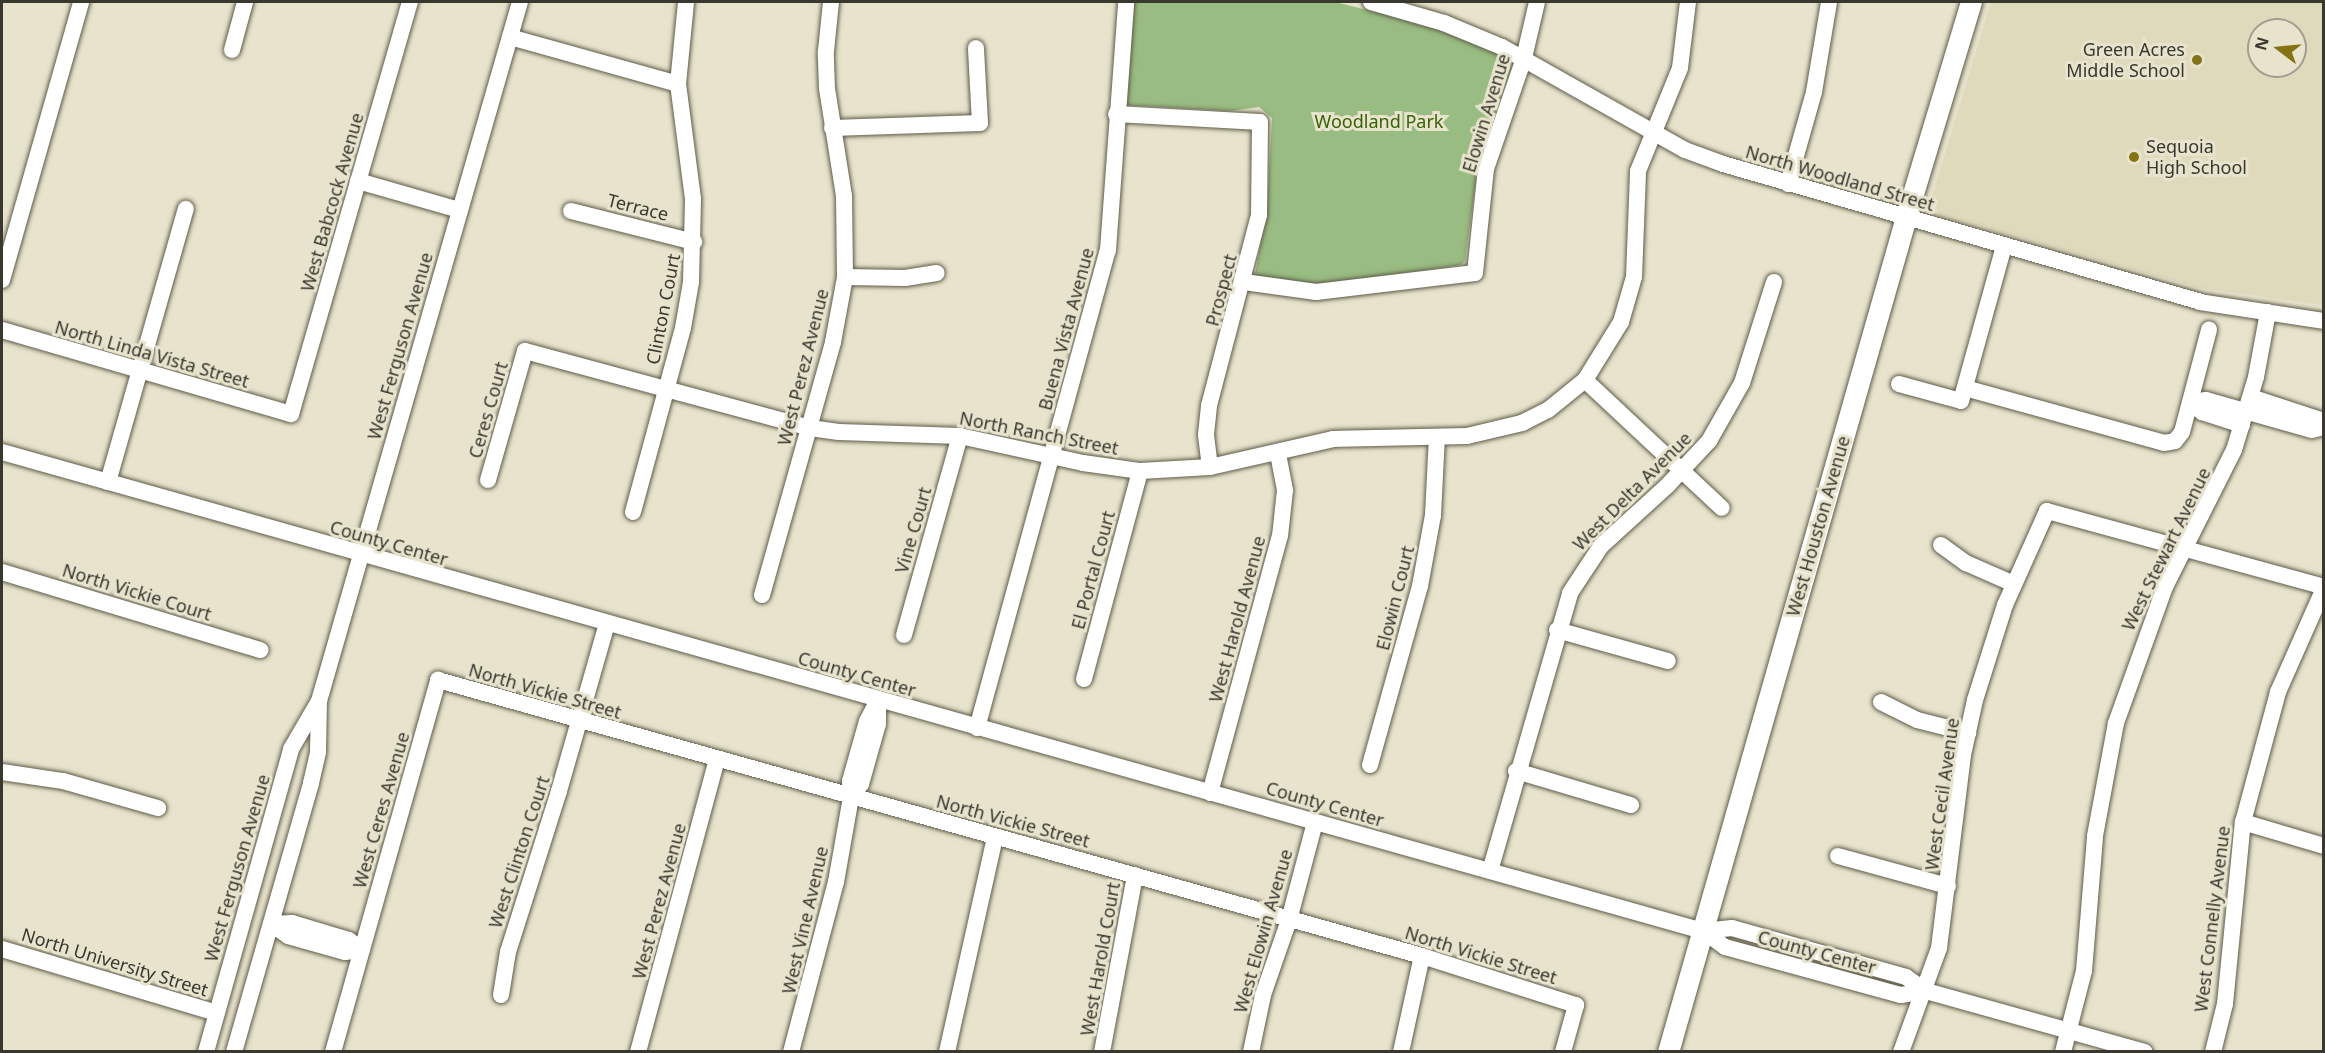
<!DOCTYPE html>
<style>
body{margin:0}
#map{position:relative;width:2325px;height:1053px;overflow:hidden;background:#e7e3cd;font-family:"Noto Sans",sans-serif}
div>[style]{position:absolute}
.built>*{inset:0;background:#dfdabc}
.green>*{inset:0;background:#99bc82}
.roads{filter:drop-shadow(0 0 2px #5e5b48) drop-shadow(0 0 2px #5e5b48)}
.minor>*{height:16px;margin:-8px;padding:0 8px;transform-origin:8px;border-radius:8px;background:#fff}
.major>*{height:21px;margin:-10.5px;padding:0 10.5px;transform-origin:10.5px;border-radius:10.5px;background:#fff}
.dots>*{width:16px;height:16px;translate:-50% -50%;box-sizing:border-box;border:3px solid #e7e3cd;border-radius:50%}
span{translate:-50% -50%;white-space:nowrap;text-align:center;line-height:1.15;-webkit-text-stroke:6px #e7e3cd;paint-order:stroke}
.poi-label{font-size:18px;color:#39382f}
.right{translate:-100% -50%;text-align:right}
.left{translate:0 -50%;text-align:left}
.street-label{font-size:18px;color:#39382f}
.park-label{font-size:18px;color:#376305}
.frame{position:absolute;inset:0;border:3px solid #39382f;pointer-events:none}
.north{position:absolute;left:2247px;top:18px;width:60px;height:60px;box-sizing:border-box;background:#e7e3cd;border:2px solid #a19f8e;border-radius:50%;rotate:286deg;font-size:16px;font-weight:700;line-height:24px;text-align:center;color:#39382f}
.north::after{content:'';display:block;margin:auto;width:21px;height:27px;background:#847315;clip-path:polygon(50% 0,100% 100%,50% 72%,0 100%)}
</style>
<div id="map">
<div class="built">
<div style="clip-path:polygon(evenodd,1991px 2px,2323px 2px,2323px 305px,2200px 288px,1940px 216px,1931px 200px,1991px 2px,2259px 30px,2295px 30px,2295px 66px,2259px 66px,2259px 30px)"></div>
</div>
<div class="green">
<div style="clip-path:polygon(1134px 2px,1335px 2px,1420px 23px,1505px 56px,1512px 67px,1479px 156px,1465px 261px,1461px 265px,1322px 285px,1258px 279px,1255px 275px,1267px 209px,1272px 118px,1259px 107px,1230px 111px,1126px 105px)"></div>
</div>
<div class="roads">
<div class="minor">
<div style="left:1371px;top:2px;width:76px;rotate:16deg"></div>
<div style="left:1444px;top:23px;width:63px;rotate:22.5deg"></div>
<div style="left:1502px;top:47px;width:210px;rotate:29.4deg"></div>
<div style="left:1685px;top:150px;width:40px;rotate:20.2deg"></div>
<div style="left:1723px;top:164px;width:497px;rotate:16.1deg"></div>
<div style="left:2200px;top:302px;width:125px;rotate:8.7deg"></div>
<div style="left:510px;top:37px;width:174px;rotate:15.6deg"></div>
<div style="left:232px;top:50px;width:50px;rotate:-74.8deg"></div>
<div style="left:1116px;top:114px;width:144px;rotate:3.2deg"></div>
<div style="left:1260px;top:122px;width:93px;rotate:90.6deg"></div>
<div style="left:1259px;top:215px;width:197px;rotate:104.7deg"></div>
<div style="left:1209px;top:406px;width:29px;rotate:96deg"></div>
<div style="left:1206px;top:435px;width:32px;rotate:83deg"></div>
<div style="left:832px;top:128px;width:148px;rotate:-1.9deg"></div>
<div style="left:980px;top:123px;width:75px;rotate:-93.1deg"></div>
<div style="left:358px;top:181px;width:105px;rotate:16deg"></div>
<div style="left:1788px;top:184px;width:96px;rotate:-74.2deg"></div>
<div style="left:1814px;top:92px;width:91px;rotate:-80.5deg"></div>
<div style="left:571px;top:211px;width:127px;rotate:14.1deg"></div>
<div style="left:845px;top:277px;width:60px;rotate:1deg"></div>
<div style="left:905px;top:278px;width:32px;rotate:-9deg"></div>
<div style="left:2px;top:280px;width:289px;rotate:-74.1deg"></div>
<div style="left:1244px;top:282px;width:73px;rotate:7.9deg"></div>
<div style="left:1316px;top:292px;width:160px;rotate:-6.8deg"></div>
<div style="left:1475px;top:273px;width:105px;rotate:-84deg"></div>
<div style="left:1486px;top:169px;width:117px;rotate:-71.1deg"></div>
<div style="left:1524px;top:58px;width:57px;rotate:-76.9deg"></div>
<div style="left:2px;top:330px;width:301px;rotate:16.2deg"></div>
<div style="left:291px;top:414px;width:429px;rotate:-73.9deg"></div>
<div style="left:1585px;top:380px;width:187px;rotate:43.1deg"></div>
<div style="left:1899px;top:384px;width:64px;rotate:15.3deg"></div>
<div style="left:1961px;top:401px;width:161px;rotate:-74.5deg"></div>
<div style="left:1965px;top:388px;width:206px;rotate:15.4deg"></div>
<div style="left:2164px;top:443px;width:11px;rotate:-10deg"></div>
<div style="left:2175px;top:441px;width:11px;rotate:-52deg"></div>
<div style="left:2182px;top:432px;width:106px;rotate:-75.2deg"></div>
<div style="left:2251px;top:397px;width:77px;rotate:18.2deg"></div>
<div style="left:2242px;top:425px;width:42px;rotate:-162deg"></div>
<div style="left:2202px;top:412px;width:15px;rotate:-143deg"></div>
<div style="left:2190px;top:403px;width:16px;rotate:-11deg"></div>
<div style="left:2206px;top:400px;width:110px;rotate:15.8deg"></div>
<div style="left:2312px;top:430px;width:12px;rotate:-14deg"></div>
<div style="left:2px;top:452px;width:1767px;rotate:15.73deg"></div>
<div style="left:1703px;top:931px;width:29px;rotate:-6deg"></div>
<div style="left:1732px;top:928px;width:181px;rotate:15.7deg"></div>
<div style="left:1906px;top:977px;width:24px;rotate:35deg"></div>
<div style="left:1926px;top:991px;width:227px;rotate:15.6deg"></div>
<div style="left:488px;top:480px;width:134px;rotate:-74deg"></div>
<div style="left:525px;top:351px;width:295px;rotate:15.1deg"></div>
<div style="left:810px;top:428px;width:29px;rotate:8deg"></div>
<div style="left:839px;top:432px;width:121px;rotate:1.9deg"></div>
<div style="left:960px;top:436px;width:126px;rotate:12.4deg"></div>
<div style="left:1083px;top:463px;width:58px;rotate:8deg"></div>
<div style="left:1140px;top:471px;width:70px;rotate:-3.3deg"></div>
<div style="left:1210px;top:467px;width:126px;rotate:-12.8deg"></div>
<div style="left:1333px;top:439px;width:134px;rotate:-1.3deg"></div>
<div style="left:1467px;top:436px;width:57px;rotate:-13.3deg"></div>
<div style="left:1522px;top:423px;width:29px;rotate:-27deg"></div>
<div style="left:1548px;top:410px;width:48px;rotate:-39deg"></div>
<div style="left:1585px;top:380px;width:68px;rotate:-58.2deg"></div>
<div style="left:1621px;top:322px;width:47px;rotate:-73.9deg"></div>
<div style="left:1634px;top:277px;width:106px;rotate:-87.8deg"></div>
<div style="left:1638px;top:171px;width:111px;rotate:-67.8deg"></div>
<div style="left:1680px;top:68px;width:66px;rotate:-83.1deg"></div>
<div style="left:108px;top:482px;width:284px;rotate:-74.1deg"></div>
<div style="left:633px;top:512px;width:191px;rotate:-74.8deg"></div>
<div style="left:683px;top:328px;width:47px;rotate:-80.1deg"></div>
<div style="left:691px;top:282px;width:83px;rotate:-88.6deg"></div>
<div style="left:693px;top:199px;width:116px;rotate:-97.4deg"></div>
<div style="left:678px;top:84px;width:82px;rotate:-84.4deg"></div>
<div style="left:1941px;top:545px;width:31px;rotate:36deg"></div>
<div style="left:1966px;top:563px;width:52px;rotate:23.6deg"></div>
<div style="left:2px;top:572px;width:270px;rotate:16.8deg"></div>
<div style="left:762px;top:595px;width:263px;rotate:-74.3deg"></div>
<div style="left:833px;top:342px;width:66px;rotate:-79.5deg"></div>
<div style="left:845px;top:277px;width:81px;rotate:-90.7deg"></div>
<div style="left:844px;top:196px;width:108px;rotate:-99deg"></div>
<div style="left:827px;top:89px;width:38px;rotate:-92deg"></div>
<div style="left:826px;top:51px;width:49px;rotate:-84.2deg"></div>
<div style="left:1557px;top:630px;width:115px;rotate:15.6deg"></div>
<div style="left:904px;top:635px;width:207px;rotate:-74.3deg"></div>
<div style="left:1084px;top:679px;width:215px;rotate:-74.9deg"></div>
<div style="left:1881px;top:702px;width:40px;rotate:26.6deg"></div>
<div style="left:1917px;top:720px;width:53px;rotate:14.3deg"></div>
<div style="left:977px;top:728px;width:496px;rotate:-74.7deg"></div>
<div style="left:1108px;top:250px;width:249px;rotate:-85.8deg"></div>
<div style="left:1370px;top:765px;width:186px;rotate:-74.4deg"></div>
<div style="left:1420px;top:586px;width:72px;rotate:-79.6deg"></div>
<div style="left:1433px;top:515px;width:78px;rotate:-87.1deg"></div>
<div style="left:1516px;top:771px;width:120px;rotate:16.5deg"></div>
<div style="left:2px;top:772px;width:62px;rotate:8.4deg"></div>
<div style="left:63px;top:781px;width:99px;rotate:15.9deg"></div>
<div style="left:1210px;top:793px;width:266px;rotate:-74.8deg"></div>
<div style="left:1280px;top:536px;width:46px;rotate:-83.8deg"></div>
<div style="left:1285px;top:490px;width:38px;rotate:-101deg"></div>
<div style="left:851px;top:797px;width:16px;rotate:-52deg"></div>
<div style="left:861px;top:784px;width:62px;rotate:-74.2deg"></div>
<div style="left:878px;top:724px;width:22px;rotate:-90deg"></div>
<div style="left:2243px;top:822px;width:84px;rotate:16.5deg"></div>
<div style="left:1838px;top:856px;width:114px;rotate:15.3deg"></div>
<div style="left:1490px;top:871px;width:289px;rotate:-73.9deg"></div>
<div style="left:1570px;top:593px;width:56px;rotate:-56.6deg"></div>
<div style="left:1601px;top:546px;width:89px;rotate:-42.3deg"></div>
<div style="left:1667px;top:486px;width:62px;rotate:-47deg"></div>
<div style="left:1709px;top:441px;width:67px;rotate:-60.4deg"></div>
<div style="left:1742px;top:383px;width:106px;rotate:-72.4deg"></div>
<div style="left:271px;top:924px;width:21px;rotate:35deg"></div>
<div style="left:288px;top:936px;width:59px;rotate:15.7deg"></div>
<div style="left:345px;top:952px;width:17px;rotate:-7deg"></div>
<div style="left:271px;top:924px;width:21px;rotate:-3deg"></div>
<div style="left:292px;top:923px;width:59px;rotate:16.6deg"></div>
<div style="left:349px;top:940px;width:16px;rotate:38deg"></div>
<div style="left:1703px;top:931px;width:27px;rotate:36deg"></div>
<div style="left:1725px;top:947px;width:182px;rotate:15.3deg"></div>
<div style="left:1901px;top:995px;width:25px;rotate:-9deg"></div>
<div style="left:2px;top:949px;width:224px;rotate:16.6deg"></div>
<div style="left:501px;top:995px;width:44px;rotate:-80.8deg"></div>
<div style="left:508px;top:952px;width:169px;rotate:-72.4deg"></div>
<div style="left:559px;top:791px;width:174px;rotate:-74deg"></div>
<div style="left:206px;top:1052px;width:315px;rotate:-74.3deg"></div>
<div style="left:291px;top:749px;width:56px;rotate:-59.7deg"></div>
<div style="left:319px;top:701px;width:727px;rotate:-73.96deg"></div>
<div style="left:234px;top:1052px;width:280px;rotate:-74deg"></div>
<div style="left:311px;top:783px;width:32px;rotate:-77deg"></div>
<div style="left:318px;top:752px;width:50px;rotate:-88.9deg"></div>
<div style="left:333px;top:1052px;width:387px;rotate:-74.2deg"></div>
<div style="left:438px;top:680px;width:1022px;rotate:15.67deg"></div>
<div style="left:1422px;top:956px;width:162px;rotate:17.7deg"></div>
<div style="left:1576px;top:1005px;width:49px;rotate:105.5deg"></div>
<div style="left:638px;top:1052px;width:302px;rotate:-74.9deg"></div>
<div style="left:791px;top:1052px;width:176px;rotate:-75.2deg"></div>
<div style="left:836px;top:882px;width:86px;rotate:-80deg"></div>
<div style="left:851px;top:797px;width:16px;rotate:-94deg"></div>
<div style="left:850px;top:781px;width:62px;rotate:-74.2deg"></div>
<div style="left:867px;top:721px;width:24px;rotate:-62deg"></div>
<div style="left:947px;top:1052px;width:220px;rotate:-77.4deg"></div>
<div style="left:1102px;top:1052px;width:180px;rotate:-79.4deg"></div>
<div style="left:1251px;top:1052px;width:58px;rotate:-78.1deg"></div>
<div style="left:1263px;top:995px;width:79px;rotate:-70.9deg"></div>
<div style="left:1289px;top:920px;width:101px;rotate:-75.1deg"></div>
<div style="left:1401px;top:1052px;width:98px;rotate:-77.7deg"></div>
<div style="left:1901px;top:1052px;width:111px;rotate:-69.9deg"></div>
<div style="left:1939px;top:948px;width:194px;rotate:-82.9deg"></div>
<div style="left:1963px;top:755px;width:56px;rotate:-77.7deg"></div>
<div style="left:1975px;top:700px;width:100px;rotate:-72.5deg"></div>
<div style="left:2005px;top:605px;width:103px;rotate:-65.9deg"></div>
<div style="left:2047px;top:511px;width:287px;rotate:15.3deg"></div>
<div style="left:2063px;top:1052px;width:84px;rotate:-75.5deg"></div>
<div style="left:2084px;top:971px;width:135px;rotate:-85.3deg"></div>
<div style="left:2095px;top:836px;width:115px;rotate:-79.5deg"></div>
<div style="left:2116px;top:723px;width:145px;rotate:-70.2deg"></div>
<div style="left:2165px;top:587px;width:153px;rotate:-63.3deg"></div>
<div style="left:2234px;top:450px;width:76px;rotate:-73.2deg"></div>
<div style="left:2256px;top:377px;width:66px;rotate:-79.5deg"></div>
<div style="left:2213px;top:1052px;width:49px;rotate:-76deg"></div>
<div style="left:2225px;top:1004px;width:183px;rotate:-84.4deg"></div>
<div style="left:2243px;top:822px;width:135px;rotate:-74.9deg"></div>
<div style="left:2278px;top:692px;width:114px;rotate:-66.1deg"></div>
</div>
<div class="major">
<div style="left:1668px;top:1052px;width:868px;rotate:-74.09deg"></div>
<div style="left:1906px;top:217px;width:225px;rotate:-73.2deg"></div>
</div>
</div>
<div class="dots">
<div style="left:2197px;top:60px;background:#847315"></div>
<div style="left:2134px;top:157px;background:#847315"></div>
</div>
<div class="poi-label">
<span class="right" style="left:2185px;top:60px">Green Acres<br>Middle School</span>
<span class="left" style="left:2146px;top:157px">Sequoia<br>High School</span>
</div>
<div class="street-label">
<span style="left:1486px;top:113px;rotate:-73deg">Elowin Avenue</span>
<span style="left:1840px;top:178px;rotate:16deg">North Woodland Street</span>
<span style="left:332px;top:202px;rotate:-74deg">West Babcock Avenue</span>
<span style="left:638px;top:207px;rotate:14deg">Terrace</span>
<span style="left:1221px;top:290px;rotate:-75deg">Prospect</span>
<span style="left:663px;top:309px;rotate:-79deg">Clinton Court</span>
<span style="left:1066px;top:329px;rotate:-75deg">Buena Vista Avenue</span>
<span style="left:400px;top:346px;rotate:-74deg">West Ferguson Avenue</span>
<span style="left:152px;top:354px;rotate:16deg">North Linda Vista Street</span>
<span style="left:803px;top:367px;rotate:-76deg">West Perez Avenue</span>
<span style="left:488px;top:410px;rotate:-74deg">Ceres Court</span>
<span style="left:1039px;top:433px;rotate:11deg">North Ranch Street</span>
<span style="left:1632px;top:491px;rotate:-45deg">West Delta Avenue</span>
<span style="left:1818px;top:526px;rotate:-74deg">West Houston Avenue</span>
<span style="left:913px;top:530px;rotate:-74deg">Vine Court</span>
<span style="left:389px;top:543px;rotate:16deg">County Center</span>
<span style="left:2166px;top:549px;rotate:-64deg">West Stewart Avenue</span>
<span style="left:1093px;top:570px;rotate:-75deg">El Portal Court</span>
<span style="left:137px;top:592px;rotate:17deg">North Vickie Court</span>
<span style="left:1395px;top:598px;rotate:-76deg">Elowin Court</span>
<span style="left:1237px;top:619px;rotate:-75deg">West Harold Avenue</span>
<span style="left:857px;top:674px;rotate:16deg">County Center</span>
<span style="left:545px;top:691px;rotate:16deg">North Vickie Street</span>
<span style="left:1942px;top:794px;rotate:-82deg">West Cecil Avenue</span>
<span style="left:1325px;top:804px;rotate:16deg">County Center</span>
<span style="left:381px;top:810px;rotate:-74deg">West Ceres Avenue</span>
<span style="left:1013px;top:821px;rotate:15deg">North Vickie Street</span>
<span style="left:519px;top:852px;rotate:-72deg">West Clinton Court</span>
<span style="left:237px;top:868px;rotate:-74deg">West Ferguson Avenue</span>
<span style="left:659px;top:901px;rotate:-75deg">West Perez Avenue</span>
<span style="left:2212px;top:919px;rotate:-83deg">West Connelly Avenue</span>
<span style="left:805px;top:920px;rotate:-77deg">West Vine Avenue</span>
<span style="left:1263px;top:931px;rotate:-74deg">West Elowin Avenue</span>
<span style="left:1817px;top:952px;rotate:15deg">County Center</span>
<span style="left:1481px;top:955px;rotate:17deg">North Vickie Street</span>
<span style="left:1100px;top:959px;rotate:-80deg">West Harold Court</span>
<span style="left:115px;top:962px;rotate:17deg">North University Street</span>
</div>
<div class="park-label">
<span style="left:1379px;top:121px">Woodland Park</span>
</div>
<div class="frame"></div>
<div class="north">N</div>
</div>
